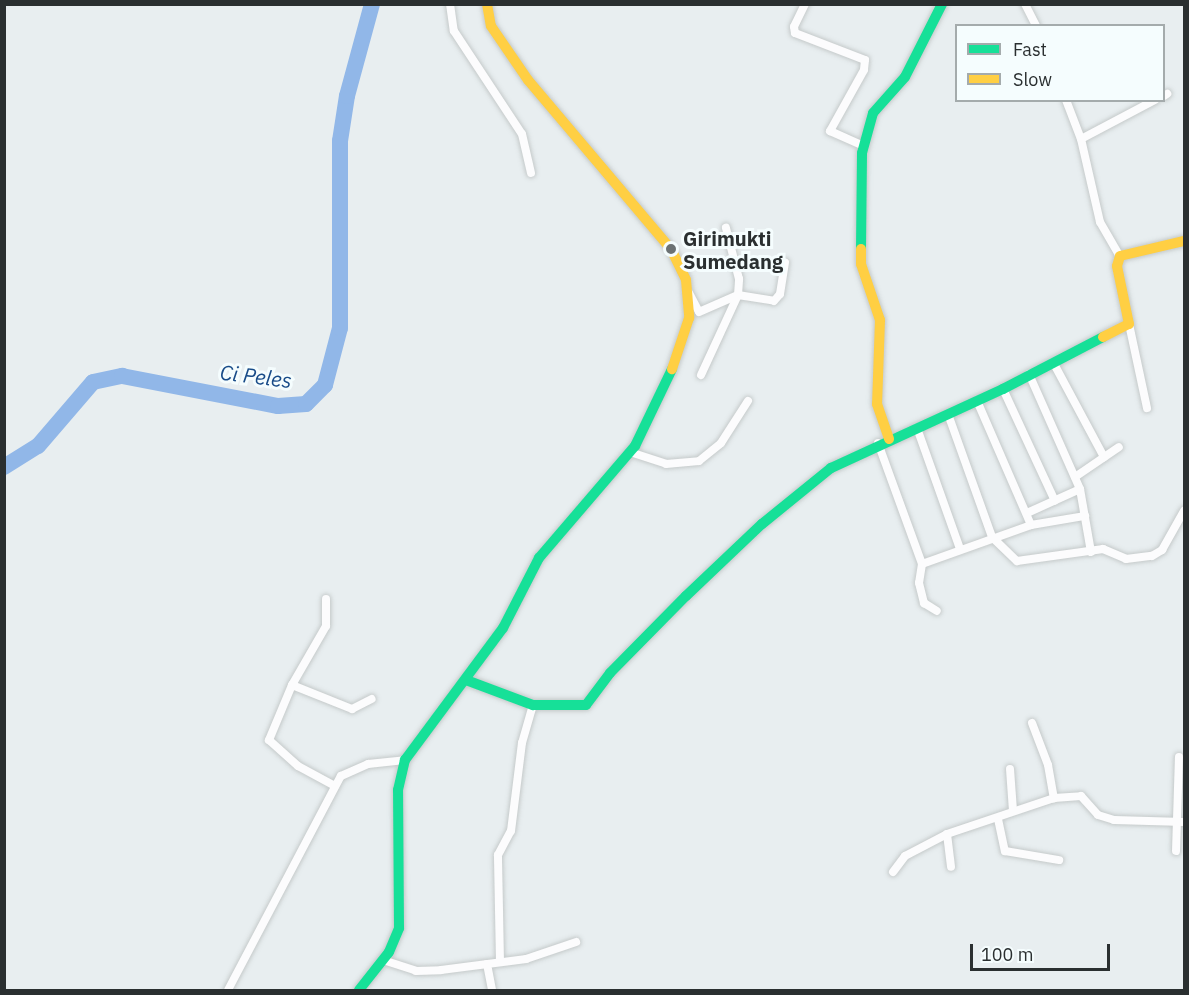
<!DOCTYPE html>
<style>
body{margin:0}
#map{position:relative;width:1189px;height:995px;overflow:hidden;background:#e8eef0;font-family:"IBM Plex Sans",sans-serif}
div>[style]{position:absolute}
.river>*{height:16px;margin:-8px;padding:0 8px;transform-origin:8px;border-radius:8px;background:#91b7e8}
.roads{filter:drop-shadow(0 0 2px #c5caca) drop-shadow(0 0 2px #c5caca)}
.street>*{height:8px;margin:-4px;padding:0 4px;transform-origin:4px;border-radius:4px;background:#fcfcfd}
.fast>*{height:10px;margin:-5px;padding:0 5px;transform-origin:5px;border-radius:5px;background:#16e098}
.slow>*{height:10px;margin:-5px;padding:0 5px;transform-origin:5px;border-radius:5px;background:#ffcf43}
.dots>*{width:16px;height:16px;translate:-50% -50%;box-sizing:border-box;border:3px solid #f5fdfe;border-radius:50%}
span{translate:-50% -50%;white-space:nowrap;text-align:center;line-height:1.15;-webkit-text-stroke:6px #f5fdfe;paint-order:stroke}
.poi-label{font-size:20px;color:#2a2f30;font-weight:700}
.left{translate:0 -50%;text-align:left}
.water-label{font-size:21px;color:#184b88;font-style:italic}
.frame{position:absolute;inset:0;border:6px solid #2a2f30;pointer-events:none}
.legend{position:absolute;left:955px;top:24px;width:210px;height:78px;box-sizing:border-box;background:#f5fdfe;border:2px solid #a4abac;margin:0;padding:8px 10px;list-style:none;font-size:18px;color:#2a2f30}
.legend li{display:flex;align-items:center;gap:12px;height:30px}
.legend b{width:30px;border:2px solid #a4abac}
.scale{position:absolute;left:970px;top:944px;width:140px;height:27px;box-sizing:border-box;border:3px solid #2a2f30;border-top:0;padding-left:8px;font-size:18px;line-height:21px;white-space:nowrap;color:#2a2f30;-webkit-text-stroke:4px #f5fdfe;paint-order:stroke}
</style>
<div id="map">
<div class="river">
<div style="left:4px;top:467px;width:40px;rotate:-32deg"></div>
<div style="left:38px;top:446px;width:84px;rotate:-49.3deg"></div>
<div style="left:93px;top:382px;width:30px;rotate:-12deg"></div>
<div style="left:122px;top:376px;width:159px;rotate:10.9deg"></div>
<div style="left:278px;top:406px;width:28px;rotate:-4deg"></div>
<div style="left:306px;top:404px;width:27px;rotate:-45deg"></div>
<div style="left:325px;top:385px;width:59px;rotate:-75.3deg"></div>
<div style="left:340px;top:328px;width:187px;rotate:-90deg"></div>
<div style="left:340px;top:141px;width:46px;rotate:-81.2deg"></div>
<div style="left:347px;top:96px;width:95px;rotate:-74.8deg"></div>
</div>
<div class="roads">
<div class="street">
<div style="left:450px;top:4px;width:27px;rotate:82deg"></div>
<div style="left:454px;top:31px;width:123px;rotate:56.6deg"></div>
<div style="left:522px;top:134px;width:40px;rotate:77deg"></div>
<div style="left:805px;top:4px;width:25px;rotate:116deg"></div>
<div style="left:794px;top:27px;width:6px;rotate:81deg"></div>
<div style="left:795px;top:33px;width:75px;rotate:21.1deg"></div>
<div style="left:865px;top:60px;width:10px;rotate:96deg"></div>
<div style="left:864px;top:70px;width:70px;rotate:119.1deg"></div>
<div style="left:830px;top:131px;width:36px;rotate:24deg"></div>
<div style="left:1025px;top:4px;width:25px;rotate:63deg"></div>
<div style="left:1164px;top:96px;width:4px;rotate:-34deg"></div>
<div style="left:1066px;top:100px;width:42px;rotate:69deg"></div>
<div style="left:1081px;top:139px;width:85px;rotate:77.1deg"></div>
<div style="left:1100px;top:222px;width:39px;rotate:60deg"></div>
<div style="left:1081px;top:139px;width:84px;rotate:-27.8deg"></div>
<div style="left:689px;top:293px;width:21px;rotate:62deg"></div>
<div style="left:699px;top:312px;width:43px;rotate:-23.6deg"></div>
<div style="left:738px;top:295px;width:36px;rotate:9deg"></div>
<div style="left:774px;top:301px;width:9px;rotate:-49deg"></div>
<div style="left:780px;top:294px;width:32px;rotate:-81deg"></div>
<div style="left:1129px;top:324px;width:86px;rotate:77.9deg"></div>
<div style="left:1053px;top:362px;width:108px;rotate:61.8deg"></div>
<div style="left:1029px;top:374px;width:126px;rotate:66.1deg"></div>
<div style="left:1080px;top:489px;width:64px;rotate:80.1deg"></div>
<div style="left:701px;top:375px;width:88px;rotate:-65.2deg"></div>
<div style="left:738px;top:295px;width:16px;rotate:-86deg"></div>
<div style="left:739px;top:279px;width:53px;rotate:-104.3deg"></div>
<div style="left:1003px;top:389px;width:123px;rotate:65.1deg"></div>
<div style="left:948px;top:414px;width:131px;rotate:70.3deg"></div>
<div style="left:992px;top:537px;width:35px;rotate:44deg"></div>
<div style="left:1017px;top:561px;width:87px;rotate:-7.9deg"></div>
<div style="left:1103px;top:549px;width:25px;rotate:23deg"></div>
<div style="left:1126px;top:559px;width:26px;rotate:-7deg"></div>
<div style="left:1152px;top:556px;width:12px;rotate:-31deg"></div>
<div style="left:1162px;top:550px;width:45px;rotate:-60.6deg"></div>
<div style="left:917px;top:428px;width:128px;rotate:70.4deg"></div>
<div style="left:878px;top:443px;width:129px;rotate:70deg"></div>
<div style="left:922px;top:564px;width:19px;rotate:99deg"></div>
<div style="left:919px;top:583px;width:21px;rotate:76deg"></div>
<div style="left:924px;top:603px;width:15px;rotate:32deg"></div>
<div style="left:630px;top:452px;width:38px;rotate:18deg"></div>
<div style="left:666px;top:464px;width:33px;rotate:-5deg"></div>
<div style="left:699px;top:461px;width:28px;rotate:-39deg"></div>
<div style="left:721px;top:443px;width:50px;rotate:-57.3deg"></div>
<div style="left:1075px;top:477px;width:53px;rotate:-34.3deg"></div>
<div style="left:1027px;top:513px;width:58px;rotate:-24.4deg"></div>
<div style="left:1031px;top:525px;width:55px;rotate:-9.5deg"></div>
<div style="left:922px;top:564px;width:116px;rotate:-19.7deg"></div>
<div style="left:1031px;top:525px;width:135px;rotate:-113.5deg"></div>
<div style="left:326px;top:599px;width:27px;rotate:90deg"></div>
<div style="left:326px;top:626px;width:68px;rotate:120deg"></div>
<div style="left:292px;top:685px;width:60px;rotate:112.7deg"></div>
<div style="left:269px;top:740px;width:39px;rotate:42deg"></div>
<div style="left:298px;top:766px;width:42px;rotate:28.4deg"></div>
<div style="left:292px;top:685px;width:65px;rotate:21.8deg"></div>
<div style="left:352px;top:709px;width:22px;rotate:-27deg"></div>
<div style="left:1032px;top:723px;width:45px;rotate:69.1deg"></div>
<div style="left:1048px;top:765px;width:34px;rotate:80deg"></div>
<div style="left:1010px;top:769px;width:42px;rotate:85.9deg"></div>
<div style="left:998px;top:819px;width:33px;rotate:78deg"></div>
<div style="left:1005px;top:851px;width:55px;rotate:9.5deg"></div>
<div style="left:947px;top:834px;width:33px;rotate:83deg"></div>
<div style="left:1176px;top:851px;width:94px;rotate:-88.2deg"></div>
<div style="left:893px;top:872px;width:20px;rotate:-53deg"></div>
<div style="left:905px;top:856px;width:47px;rotate:-27.6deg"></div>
<div style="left:947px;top:834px;width:113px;rotate:-18.6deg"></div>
<div style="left:1054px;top:798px;width:27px;rotate:-4deg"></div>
<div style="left:1081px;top:796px;width:25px;rotate:48deg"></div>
<div style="left:1098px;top:815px;width:17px;rotate:17deg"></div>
<div style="left:1114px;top:820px;width:70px;rotate:1.6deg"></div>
<div style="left:383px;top:960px;width:35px;rotate:18deg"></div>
<div style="left:416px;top:971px;width:25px;rotate:-2deg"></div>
<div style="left:441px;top:970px;width:86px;rotate:-7.4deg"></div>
<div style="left:526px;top:959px;width:53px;rotate:-18.8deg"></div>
<div style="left:500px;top:962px;width:107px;rotate:-91.1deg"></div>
<div style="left:498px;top:855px;width:27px;rotate:-62deg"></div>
<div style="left:511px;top:831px;width:89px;rotate:-82.9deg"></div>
<div style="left:522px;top:743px;width:40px;rotate:-74deg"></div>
<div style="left:487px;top:964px;width:26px;rotate:79deg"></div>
<div style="left:228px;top:990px;width:242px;rotate:-62.2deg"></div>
<div style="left:341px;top:776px;width:30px;rotate:-24deg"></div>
<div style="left:368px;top:764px;width:37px;rotate:-6deg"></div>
</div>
<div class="fast">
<div style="left:861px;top:249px;width:96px;rotate:-89.4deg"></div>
<div style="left:862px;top:153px;width:41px;rotate:-74.6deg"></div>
<div style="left:873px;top:113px;width:48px;rotate:-48.4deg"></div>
<div style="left:905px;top:77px;width:82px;rotate:-63.1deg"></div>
<div style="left:466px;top:680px;width:72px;rotate:20.5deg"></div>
<div style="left:533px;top:705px;width:53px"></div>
<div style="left:586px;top:705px;width:40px;rotate:-53deg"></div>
<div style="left:610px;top:673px;width:108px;rotate:-45.4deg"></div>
<div style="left:686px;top:596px;width:105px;rotate:-43.5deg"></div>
<div style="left:762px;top:524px;width:89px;rotate:-39.1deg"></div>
<div style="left:831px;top:468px;width:189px;rotate:-24.7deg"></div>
<div style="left:1003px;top:389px;width:113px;rotate:-27.5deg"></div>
<div style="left:359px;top:990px;width:48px;rotate:-51.7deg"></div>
<div style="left:389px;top:952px;width:26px;rotate:-67deg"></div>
<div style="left:399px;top:928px;width:138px;rotate:-90.4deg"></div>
<div style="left:398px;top:790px;width:31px;rotate:-77deg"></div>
<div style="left:405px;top:760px;width:164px;rotate:-53.4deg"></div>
<div style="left:503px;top:628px;width:79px;rotate:-62.8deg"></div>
<div style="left:539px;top:558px;width:148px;rotate:-49.4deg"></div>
<div style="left:635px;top:446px;width:85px;rotate:-64.3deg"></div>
</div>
<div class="slow">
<div style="left:487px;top:4px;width:22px;rotate:80deg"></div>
<div style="left:491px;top:26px;width:65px;rotate:55.6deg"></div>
<div style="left:528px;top:80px;width:221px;rotate:49.8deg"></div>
<div style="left:671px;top:249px;width:34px;rotate:64deg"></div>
<div style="left:686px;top:280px;width:38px;rotate:85deg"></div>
<div style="left:689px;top:318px;width:54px;rotate:108.4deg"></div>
<div style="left:861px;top:249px;width:15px;rotate:90deg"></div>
<div style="left:861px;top:264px;width:59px;rotate:71.3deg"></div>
<div style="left:880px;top:320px;width:84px;rotate:92deg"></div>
<div style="left:877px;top:404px;width:37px;rotate:71deg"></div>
<div style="left:1103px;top:337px;width:29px;rotate:-27deg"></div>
<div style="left:1129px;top:324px;width:59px;rotate:-101.7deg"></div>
<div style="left:1117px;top:266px;width:10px;rotate:-73deg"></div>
<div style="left:1120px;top:256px;width:66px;rotate:-13.2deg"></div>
</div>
</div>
<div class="dots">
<div style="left:671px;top:249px;background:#6c7273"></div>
</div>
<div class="poi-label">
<span class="left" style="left:683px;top:250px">Girimukti<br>Sumedang</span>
</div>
<div class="water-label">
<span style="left:256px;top:376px;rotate:7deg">Ci Peles</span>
</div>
<div class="frame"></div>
<ul class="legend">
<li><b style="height:8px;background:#16e098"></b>Fast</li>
<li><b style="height:8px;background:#ffcf43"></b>Slow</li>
</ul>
<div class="scale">100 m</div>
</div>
